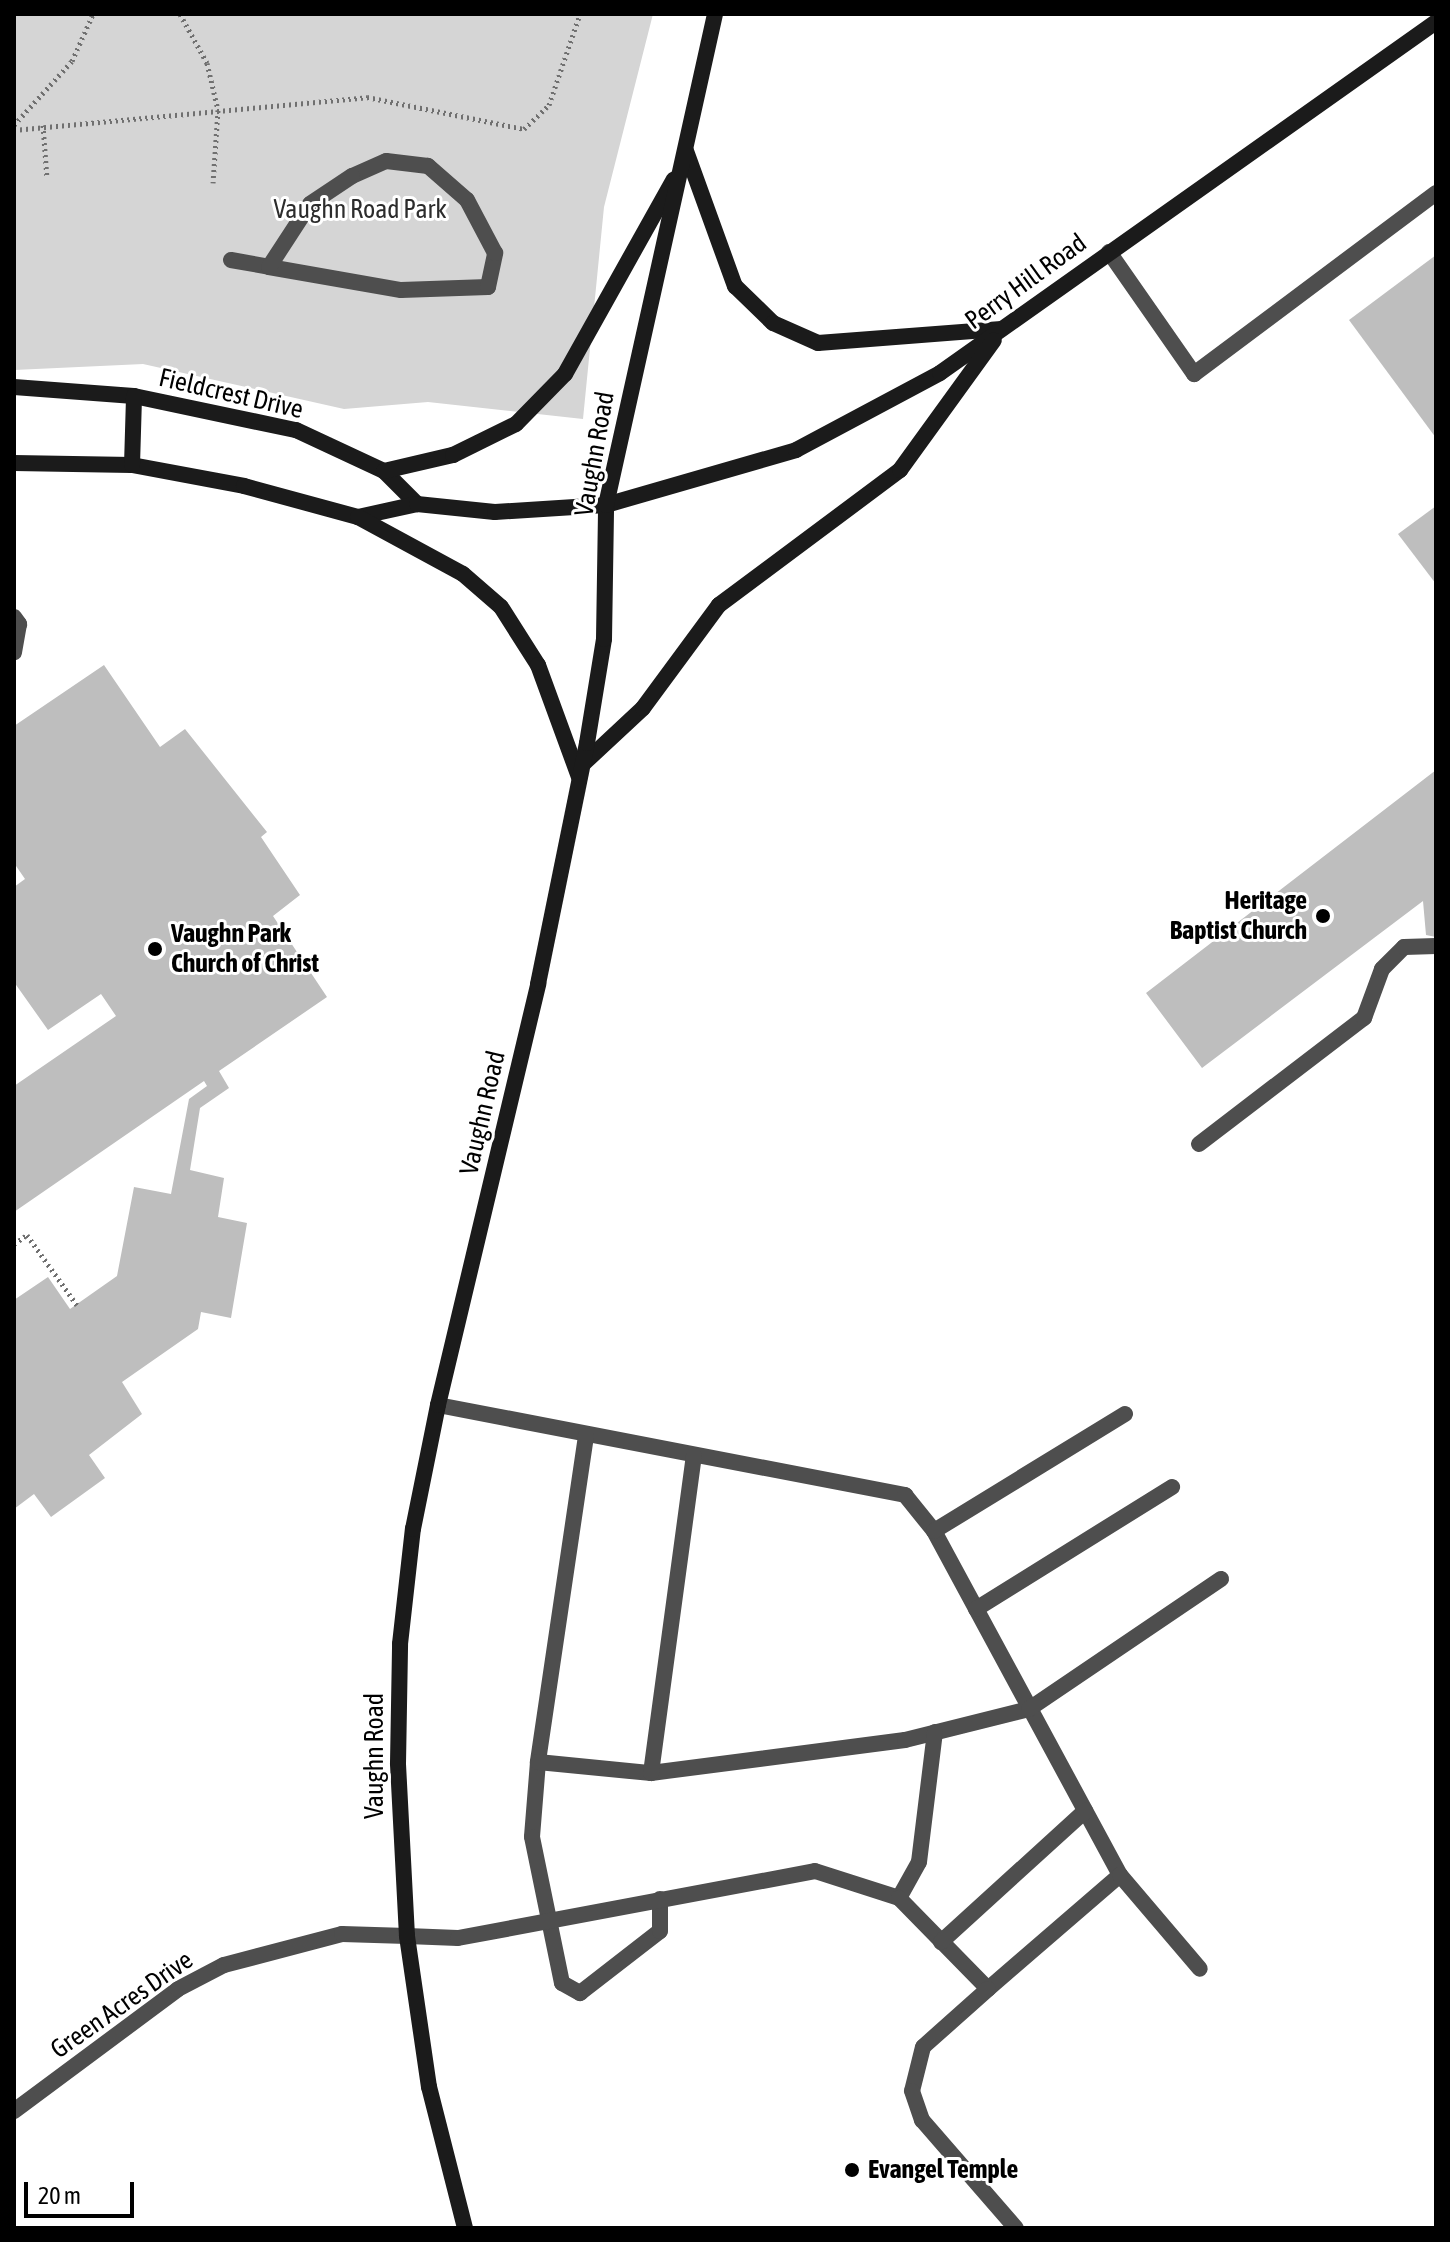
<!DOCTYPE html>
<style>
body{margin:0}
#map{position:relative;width:1450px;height:2242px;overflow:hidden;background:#fff;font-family:"Asap Condensed",sans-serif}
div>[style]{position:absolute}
.green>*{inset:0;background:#d5d5d5}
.building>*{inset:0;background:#bebebe}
.path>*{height:5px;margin-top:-2.5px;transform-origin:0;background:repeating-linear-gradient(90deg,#707070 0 2px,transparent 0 6px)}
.lane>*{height:16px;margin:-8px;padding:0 8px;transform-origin:8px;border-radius:8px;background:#4e4e4e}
.street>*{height:16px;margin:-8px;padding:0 8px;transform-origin:8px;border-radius:8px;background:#4e4e4e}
.secondary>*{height:16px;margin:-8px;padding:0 8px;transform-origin:8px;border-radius:8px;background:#1b1b1b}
.dots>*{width:22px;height:22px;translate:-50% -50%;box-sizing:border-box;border:4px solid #fff;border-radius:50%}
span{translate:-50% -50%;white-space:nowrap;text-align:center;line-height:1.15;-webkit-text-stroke:6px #fff;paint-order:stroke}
.park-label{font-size:26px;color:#2c2c2c}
.street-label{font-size:26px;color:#000}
.poi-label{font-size:26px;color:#000;font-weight:700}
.right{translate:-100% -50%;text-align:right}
.left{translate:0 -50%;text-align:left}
.frame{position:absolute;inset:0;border:16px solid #000;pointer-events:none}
.scale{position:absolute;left:24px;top:2182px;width:110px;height:36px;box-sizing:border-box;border:4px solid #000;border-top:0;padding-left:10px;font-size:24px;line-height:28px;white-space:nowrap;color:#000;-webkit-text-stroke:6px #fff;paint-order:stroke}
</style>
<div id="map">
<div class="green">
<div style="clip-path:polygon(14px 14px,653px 14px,604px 207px,583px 419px,428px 402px,344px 409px,143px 364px,14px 370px)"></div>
</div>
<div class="building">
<div style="clip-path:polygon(1436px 255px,1436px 438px,1349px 320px)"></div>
<div style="clip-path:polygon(1436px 506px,1436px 584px,1398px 534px)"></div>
<div style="clip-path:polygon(104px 665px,160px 747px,185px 729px,267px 832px,261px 837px,300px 895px,273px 916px,327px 997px,219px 1071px,229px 1088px,200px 1108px,190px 1170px,224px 1178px,218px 1217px,247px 1223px,231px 1318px,201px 1312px,198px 1329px,122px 1382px,142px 1414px,89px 1455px,105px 1478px,51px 1517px,34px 1494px,14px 1509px,14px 1300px,48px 1277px,70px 1309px,117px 1276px,134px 1187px,171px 1194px,189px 1099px,207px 1086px,204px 1081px,14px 1212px,14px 1086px,116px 1016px,101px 994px,48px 1030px,14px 982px,14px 887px,25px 879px,14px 863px,14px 726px)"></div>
<div style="clip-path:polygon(1436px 770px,1436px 937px,1426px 935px,1423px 901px,1202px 1068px,1146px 993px)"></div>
</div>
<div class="path">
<div style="left:180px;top:14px;width:56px;rotate:61.1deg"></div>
<div style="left:207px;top:63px;width:48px;rotate:76.8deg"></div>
<div style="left:218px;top:110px;width:73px;rotate:93.9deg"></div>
<div style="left:14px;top:125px;width:86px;rotate:-47.8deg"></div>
<div style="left:72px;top:61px;width:51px;rotate:-65.9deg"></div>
<div style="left:43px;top:125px;width:53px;rotate:85.7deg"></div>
<div style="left:14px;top:130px;width:355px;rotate:-5.3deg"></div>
<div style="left:367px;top:97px;width:160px;rotate:11.5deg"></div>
<div style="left:524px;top:129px;width:35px;rotate:-44deg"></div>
<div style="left:549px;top:105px;width:96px;rotate:-71.2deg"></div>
<div style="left:14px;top:1244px;width:16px;rotate:-35deg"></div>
<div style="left:27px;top:1235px;width:86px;rotate:54.5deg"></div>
</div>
<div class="lane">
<div style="left:1109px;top:252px;width:149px;rotate:55.1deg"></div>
<div style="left:1194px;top:374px;width:302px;rotate:-36.8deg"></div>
<div style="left:231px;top:260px;width:39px;rotate:10deg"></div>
<div style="left:269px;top:267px;width:134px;rotate:9.9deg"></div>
<div style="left:401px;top:290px;width:87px;rotate:-2deg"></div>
<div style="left:488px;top:287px;width:35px;rotate:-78deg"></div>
<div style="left:495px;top:253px;width:60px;rotate:-117.8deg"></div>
<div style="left:467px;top:200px;width:52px;rotate:-138.9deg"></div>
<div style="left:428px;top:166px;width:42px;rotate:-173.2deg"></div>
<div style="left:386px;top:161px;width:37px;rotate:156deg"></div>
<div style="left:352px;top:176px;width:50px;rotate:146.3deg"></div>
<div style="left:310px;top:204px;width:75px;rotate:123.1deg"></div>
<div style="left:14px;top:617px;width:9px;rotate:54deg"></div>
<div style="left:19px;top:624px;width:29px;rotate:100deg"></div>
<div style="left:1199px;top:1144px;width:208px;rotate:-37.4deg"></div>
<div style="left:1364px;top:1018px;width:52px;rotate:-69.8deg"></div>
<div style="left:1382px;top:969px;width:31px;rotate:-45deg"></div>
<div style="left:1404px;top:947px;width:32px;rotate:-2deg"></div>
<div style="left:438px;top:1405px;width:476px;rotate:10.9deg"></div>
<div style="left:905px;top:1495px;width:46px;rotate:51.1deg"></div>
<div style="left:934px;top:1531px;width:391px;rotate:61.6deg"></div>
<div style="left:1120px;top:1875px;width:174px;rotate:139.2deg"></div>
<div style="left:586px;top:1436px;width:330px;rotate:98.4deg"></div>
<div style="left:538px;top:1762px;width:75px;rotate:94.6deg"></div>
<div style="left:532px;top:1837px;width:149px;rotate:78.4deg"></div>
<div style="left:562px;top:1983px;width:21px;rotate:29deg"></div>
<div style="left:580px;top:1993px;width:101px;rotate:-37.8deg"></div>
<div style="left:660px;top:1931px;width:32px;rotate:-90deg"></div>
<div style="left:934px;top:1531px;width:224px;rotate:-31.5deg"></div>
<div style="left:976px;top:1609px;width:231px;rotate:-31.9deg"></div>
<div style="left:538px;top:1762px;width:114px;rotate:5.6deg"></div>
<div style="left:651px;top:1773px;width:256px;rotate:-7.4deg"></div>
<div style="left:905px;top:1740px;width:128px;rotate:-14deg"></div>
<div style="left:1029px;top:1709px;width:232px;rotate:-34.1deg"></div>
<div style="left:651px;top:1773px;width:320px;rotate:-82.3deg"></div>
<div style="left:1120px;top:1875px;width:123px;rotate:49.6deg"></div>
<div style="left:899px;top:1898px;width:41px;rotate:-60.9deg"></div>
<div style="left:919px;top:1862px;width:131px;rotate:-83deg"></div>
<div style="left:407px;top:1936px;width:51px;rotate:2.2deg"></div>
<div style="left:458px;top:1938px;width:363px;rotate:-10.6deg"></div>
<div style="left:815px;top:1871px;width:88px;rotate:17.8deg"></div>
<div style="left:899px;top:1898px;width:127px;rotate:45.6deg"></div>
<div style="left:988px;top:1989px;width:87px;rotate:138.3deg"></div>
<div style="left:923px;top:2047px;width:45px;rotate:104deg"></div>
<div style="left:912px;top:2091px;width:31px;rotate:71deg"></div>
<div style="left:922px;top:2120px;width:143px;rotate:49deg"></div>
<div style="left:941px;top:1942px;width:195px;rotate:-42.3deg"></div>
</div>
<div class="street">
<div style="left:14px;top:2111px;width:204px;rotate:-36.6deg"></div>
<div style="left:178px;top:1989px;width:52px;rotate:-27.6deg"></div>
<div style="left:224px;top:1965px;width:122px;rotate:-14.7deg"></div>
<div style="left:342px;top:1934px;width:65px;rotate:1.8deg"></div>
</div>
<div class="secondary">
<div style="left:686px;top:151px;width:144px;rotate:70.1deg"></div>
<div style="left:735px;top:286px;width:53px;rotate:44.2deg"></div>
<div style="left:773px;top:323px;width:49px;rotate:24deg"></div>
<div style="left:818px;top:343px;width:184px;rotate:-4.4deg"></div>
<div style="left:14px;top:387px;width:120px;rotate:4.3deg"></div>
<div style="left:134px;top:396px;width:166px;rotate:11.9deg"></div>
<div style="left:296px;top:430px;width:97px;rotate:25deg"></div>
<div style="left:384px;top:471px;width:47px;rotate:45deg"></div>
<div style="left:14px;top:463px;width:118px;rotate:1deg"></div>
<div style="left:132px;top:465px;width:114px;rotate:10.6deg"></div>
<div style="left:244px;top:486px;width:118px;rotate:15.2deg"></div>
<div style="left:358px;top:517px;width:60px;rotate:-12.4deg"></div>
<div style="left:417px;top:504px;width:78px;rotate:5.9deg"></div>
<div style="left:495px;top:512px;width:111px;rotate:-3.6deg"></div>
<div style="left:606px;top:505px;width:198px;rotate:-16.1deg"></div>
<div style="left:796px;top:450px;width:163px;rotate:-28.1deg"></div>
<div style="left:940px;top:373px;width:608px;rotate:-35.29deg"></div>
<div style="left:132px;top:465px;width:69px;rotate:-88.3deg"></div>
<div style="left:384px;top:471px;width:71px;rotate:-13.1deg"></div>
<div style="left:453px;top:455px;width:70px;rotate:-26.2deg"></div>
<div style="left:516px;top:424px;width:70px;rotate:-45.6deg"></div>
<div style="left:565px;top:374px;width:223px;rotate:-60.8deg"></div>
<div style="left:358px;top:517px;width:119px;rotate:28.5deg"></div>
<div style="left:463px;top:574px;width:50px;rotate:41deg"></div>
<div style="left:501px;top:607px;width:69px;rotate:57.5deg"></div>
<div style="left:538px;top:665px;width:119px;rotate:69.9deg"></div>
<div style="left:583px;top:764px;width:82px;rotate:-43deg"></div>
<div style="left:643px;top:708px;width:128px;rotate:-53.6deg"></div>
<div style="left:719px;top:605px;width:226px;rotate:-36.7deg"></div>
<div style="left:900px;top:470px;width:160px;rotate:-54.1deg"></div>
<div style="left:465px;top:2228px;width:146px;rotate:-104.3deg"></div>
<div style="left:429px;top:2087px;width:153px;rotate:-98.3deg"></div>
<div style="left:407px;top:1936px;width:173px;rotate:-93deg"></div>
<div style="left:398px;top:1763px;width:119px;rotate:-89deg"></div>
<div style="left:400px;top:1644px;width:116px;rotate:-83.6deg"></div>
<div style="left:413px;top:1529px;width:126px;rotate:-78.6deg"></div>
<div style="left:438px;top:1405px;width:433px;rotate:-76.6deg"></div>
<div style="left:538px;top:984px;width:246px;rotate:-78.5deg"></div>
<div style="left:587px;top:743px;width:105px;rotate:-80.7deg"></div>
<div style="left:604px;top:639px;width:134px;rotate:-89.1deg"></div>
<div style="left:606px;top:505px;width:503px;rotate:-77.48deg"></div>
</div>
<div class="dots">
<div style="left:1323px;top:916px;background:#000"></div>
<div style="left:155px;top:949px;background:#000"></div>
<div style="left:852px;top:2170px;background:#000"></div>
</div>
<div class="park-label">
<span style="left:360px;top:210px">Vaughn Road Park</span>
</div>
<div class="street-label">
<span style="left:1026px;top:282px;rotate:-36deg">Perry Hill Road</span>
<span style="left:231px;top:394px;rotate:13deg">Fieldcrest Drive</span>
<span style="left:595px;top:454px;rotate:-80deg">Vaughn Road</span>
<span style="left:483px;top:1113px;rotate:-77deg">Vaughn Road</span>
<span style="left:375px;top:1756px;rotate:-90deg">Vaughn Road</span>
<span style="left:122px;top:2005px;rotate:-35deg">Green Acres Drive</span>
</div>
<div class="poi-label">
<span class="right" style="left:1307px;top:916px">Heritage<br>Baptist Church</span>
<span class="left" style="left:171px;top:949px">Vaughn Park<br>Church of Christ</span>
<span class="left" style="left:868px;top:2170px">Evangel Temple</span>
</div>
<div class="frame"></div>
<div class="scale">20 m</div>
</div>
